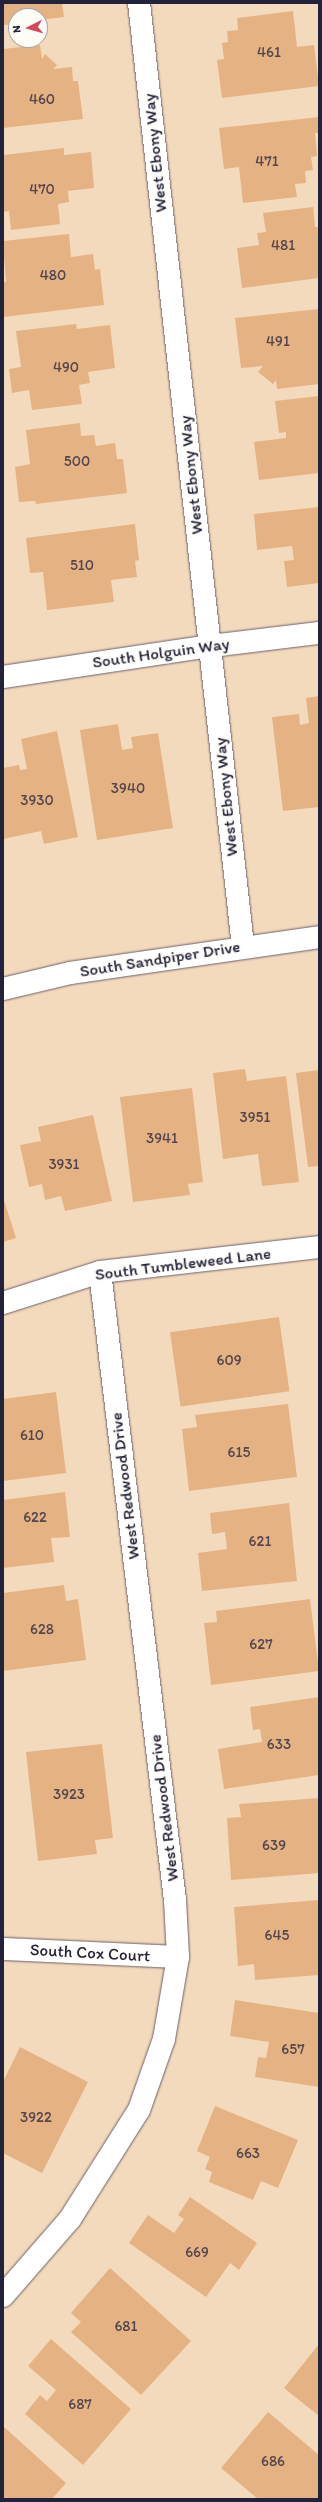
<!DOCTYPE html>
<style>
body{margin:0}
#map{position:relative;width:322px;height:2502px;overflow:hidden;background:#f4dabd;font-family:Itim,sans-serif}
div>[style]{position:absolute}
.building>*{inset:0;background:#e5b284;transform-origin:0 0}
.roads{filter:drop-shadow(0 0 1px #6c6268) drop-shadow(0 0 1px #6c6268)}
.minor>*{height:22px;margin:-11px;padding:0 11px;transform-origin:11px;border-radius:11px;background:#fff}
span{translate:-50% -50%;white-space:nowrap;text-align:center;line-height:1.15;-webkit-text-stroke:4px #fdfcf7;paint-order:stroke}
.number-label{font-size:15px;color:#53464d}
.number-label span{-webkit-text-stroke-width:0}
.street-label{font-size:17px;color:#22223b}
.frame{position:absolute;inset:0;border:4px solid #22223b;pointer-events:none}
.north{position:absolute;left:8px;top:8px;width:40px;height:40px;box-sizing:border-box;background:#fdfcf7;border:1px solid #a5a5ac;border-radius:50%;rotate:264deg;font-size:11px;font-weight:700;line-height:16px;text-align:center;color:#22223b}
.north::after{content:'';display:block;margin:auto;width:14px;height:18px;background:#d1495b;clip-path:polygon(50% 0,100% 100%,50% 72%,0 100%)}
</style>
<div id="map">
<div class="building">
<div style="clip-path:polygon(3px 3px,62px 3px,64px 17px,40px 20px,40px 16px,16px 16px,16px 24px,3px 25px)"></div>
<div style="clip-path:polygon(293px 11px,297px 47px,314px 45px,319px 86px,222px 98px,217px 60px,224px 59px,222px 43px,228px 42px,227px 31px,238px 30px,237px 18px)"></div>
<div style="clip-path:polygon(40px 45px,42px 59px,45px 54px,57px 65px,53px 69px,72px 67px,73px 81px,78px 81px,83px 119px,3px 128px,3px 49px)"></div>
<div style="clip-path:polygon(319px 117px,319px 133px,315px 133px,317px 156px,311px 157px,313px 170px,305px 171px,306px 183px,295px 184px,297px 197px,243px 203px,239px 167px,224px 169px,219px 128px)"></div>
<div style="clip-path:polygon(64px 148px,64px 155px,91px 152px,94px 188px,68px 191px,69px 202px,58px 204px,60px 224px,11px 230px,9px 211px,3px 212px,3px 155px)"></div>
<div style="clip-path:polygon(313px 207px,315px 227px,319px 227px,319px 278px,242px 288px,237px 248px,259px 245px,257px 233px,266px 232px,263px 213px)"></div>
<div style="clip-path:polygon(69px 234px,71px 257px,93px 254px,95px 270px,100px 269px,104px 305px,3px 317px,3px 282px,6px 282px,3px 241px)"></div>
<div style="clip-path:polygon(319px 309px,319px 384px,277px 389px,276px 380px,273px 384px,258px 372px,263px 366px,241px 368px,235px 318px)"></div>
<div style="clip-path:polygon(76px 324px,77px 329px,110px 325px,115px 368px,88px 372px,90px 383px,79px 385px,82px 404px,32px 410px,29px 390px,12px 393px,9px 369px,21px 367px,16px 331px)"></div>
<div style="clip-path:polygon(319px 396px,319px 473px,259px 480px,254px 442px,286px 438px,286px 432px,279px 433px,275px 401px)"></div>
<div style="clip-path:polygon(80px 423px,81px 436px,94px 435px,96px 446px,115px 443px,117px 459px,123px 459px,127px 493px,36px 504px,35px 501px,19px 502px,15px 467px,30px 464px,26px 430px)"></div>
<div style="clip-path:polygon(319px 507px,319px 583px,287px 587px,284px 561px,294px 560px,292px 546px,257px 550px,254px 514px)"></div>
<div style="clip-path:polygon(135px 524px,139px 560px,135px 561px,137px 577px,111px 580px,114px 602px,47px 610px,43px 572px,30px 573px,26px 538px)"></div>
<div style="clip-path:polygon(319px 696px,319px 807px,283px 811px,272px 717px,299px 714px,300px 725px,309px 723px,306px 698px)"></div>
<div style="clip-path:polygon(118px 724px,122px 750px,133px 748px,131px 737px,158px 733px,173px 828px,97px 840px,80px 730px)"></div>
<div style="clip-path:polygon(57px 731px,78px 837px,44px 844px,41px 831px,3px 839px,3px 768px,19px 765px,20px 770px,27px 769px,21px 739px)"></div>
<div style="clip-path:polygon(245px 1069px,247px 1081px,286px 1076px,299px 1182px,262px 1186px,258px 1154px,223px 1159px,213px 1073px)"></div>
<div style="clip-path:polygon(319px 1070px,319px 1166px,308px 1167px,296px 1073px)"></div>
<div style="clip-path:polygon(192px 1088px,203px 1182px,188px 1184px,190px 1195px,133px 1202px,120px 1097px)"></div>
<div style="clip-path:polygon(93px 1115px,112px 1201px,65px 1211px,61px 1196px,45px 1200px,42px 1184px,29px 1187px,20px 1145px,41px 1141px,38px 1127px)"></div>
<div style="clip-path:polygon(3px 1197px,16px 1238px,3px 1242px)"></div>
<div style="left:279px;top:1317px;width:75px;height:110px;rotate:82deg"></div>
<div style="clip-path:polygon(56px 1392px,66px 1473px,3px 1481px,3px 1399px)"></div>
<div style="clip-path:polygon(288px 1404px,297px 1477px,189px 1491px,182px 1429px,197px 1427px,195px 1415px)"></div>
<div style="clip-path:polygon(65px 1492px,70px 1537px,51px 1538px,54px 1562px,3px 1568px,3px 1500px)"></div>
<div style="clip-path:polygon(289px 1503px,297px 1581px,202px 1591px,198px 1553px,227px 1549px,225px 1532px,212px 1534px,210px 1513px)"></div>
<div style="clip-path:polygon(64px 1585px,66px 1601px,78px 1599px,86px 1660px,3px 1671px,3px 1593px)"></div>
<div style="clip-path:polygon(310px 1599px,319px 1671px,211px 1685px,204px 1623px,217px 1622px,216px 1611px)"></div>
<div style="clip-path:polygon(319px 1697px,319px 1775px,224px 1789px,218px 1749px,262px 1742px,260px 1729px,253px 1730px,250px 1707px)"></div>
<div style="clip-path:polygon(102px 1744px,113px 1838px,95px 1840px,97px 1854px,38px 1861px,26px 1752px)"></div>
<div style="clip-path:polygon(319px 1798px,319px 1873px,231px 1880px,227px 1818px,241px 1817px,239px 1804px)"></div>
<div style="clip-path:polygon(319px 1900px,319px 1975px,255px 1980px,254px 1964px,238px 1966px,234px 1907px)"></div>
<div style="clip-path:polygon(235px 2000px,319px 2013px,319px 2087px,255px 2077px,258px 2057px,266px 2058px,269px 2042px,230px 2036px)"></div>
<div style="clip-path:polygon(20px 2047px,88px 2082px,42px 2173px,3px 2153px,3px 2082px)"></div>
<div style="clip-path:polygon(215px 2106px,298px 2140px,278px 2188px,261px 2181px,253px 2200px,209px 2182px,212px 2172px,205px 2169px,210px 2157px,197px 2151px)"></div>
<div style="clip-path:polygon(190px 2197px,257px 2243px,239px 2270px,230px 2263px,206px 2297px,129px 2243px,148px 2215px,174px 2233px,184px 2219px,178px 2215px)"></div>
<div style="clip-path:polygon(110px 2268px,191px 2341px,141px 2395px,71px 2332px,81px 2322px,71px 2313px)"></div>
<div style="clip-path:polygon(51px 2339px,131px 2409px,83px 2465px,25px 2414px,40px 2395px,47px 2401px,56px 2390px,28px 2366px)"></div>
<div style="clip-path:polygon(319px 2344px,319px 2416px,284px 2388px)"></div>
<div style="clip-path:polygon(268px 2412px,319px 2455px,319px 2499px,258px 2499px,221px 2468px)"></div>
<div style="clip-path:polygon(3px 2426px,66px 2483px,52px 2499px,3px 2499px)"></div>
</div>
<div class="roads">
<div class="minor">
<div style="left:139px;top:3px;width:949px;rotate:83.71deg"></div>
<div style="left:3px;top:677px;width:210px;rotate:-8.5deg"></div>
<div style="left:211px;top:646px;width:109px;rotate:-6.9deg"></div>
<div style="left:3px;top:989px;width:69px;rotate:-13.4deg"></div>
<div style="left:70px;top:973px;width:252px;rotate:-8.2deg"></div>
<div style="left:3px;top:1303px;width:102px;rotate:-17.7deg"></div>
<div style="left:100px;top:1272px;width:220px;rotate:-6.5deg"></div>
<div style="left:3px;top:1949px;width:175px;rotate:2.6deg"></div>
<div style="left:3px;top:2296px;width:102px;rotate:-49deg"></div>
<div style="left:70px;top:2219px;width:129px;rotate:-57.7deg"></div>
<div style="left:139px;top:2110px;width:75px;rotate:-70.6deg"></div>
<div style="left:164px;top:2039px;width:83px;rotate:-80.3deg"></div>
<div style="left:178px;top:1957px;width:57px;rotate:-93deg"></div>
<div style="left:175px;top:1900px;width:632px;rotate:-96.81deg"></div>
</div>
</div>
<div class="number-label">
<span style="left:269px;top:53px">461</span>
<span style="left:42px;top:100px">460</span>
<span style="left:267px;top:162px">471</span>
<span style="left:42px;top:190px">470</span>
<span style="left:283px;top:246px">481</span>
<span style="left:53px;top:276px">480</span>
<span style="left:278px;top:342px">491</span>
<span style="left:66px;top:368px">490</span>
<span style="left:77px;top:462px">500</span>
<span style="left:82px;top:566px">510</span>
<span style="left:128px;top:789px">3940</span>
<span style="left:37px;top:801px">3930</span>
<span style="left:255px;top:1118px">3951</span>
<span style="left:162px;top:1139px">3941</span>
<span style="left:64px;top:1165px">3931</span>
<span style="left:229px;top:1361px">609</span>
<span style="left:32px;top:1436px">610</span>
<span style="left:239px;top:1453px">615</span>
<span style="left:35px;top:1518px">622</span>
<span style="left:260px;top:1542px">621</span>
<span style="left:42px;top:1630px">628</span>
<span style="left:261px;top:1645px">627</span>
<span style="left:279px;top:1745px">633</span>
<span style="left:69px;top:1795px">3923</span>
<span style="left:274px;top:1846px">639</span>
<span style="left:277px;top:1936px">645</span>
<span style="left:293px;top:2050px">657</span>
<span style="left:36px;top:2118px">3922</span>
<span style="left:248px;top:2154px">663</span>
<span style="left:197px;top:2253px">669</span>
<span style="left:126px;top:2327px">681</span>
<span style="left:80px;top:2405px">687</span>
<span style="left:273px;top:2462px">686</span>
</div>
<div class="street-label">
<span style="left:155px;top:153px;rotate:-96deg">West Ebony Way</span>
<span style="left:191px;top:475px;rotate:-96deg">West Ebony Way</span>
<span style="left:161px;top:653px;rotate:-8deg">South Holguin Way</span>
<span style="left:226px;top:797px;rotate:-96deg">West Ebony Way</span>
<span style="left:160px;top:959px;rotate:-9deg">South Sandpiper Drive</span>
<span style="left:183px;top:1264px;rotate:-7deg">South Tumbleweed Lane</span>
<span style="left:125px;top:1486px;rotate:-97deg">West Redwood Drive</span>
<span style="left:164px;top:1808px;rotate:-97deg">West Redwood Drive</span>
<span style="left:90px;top:1953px;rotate:3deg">South Cox Court</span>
</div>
<div class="frame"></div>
<div class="north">N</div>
</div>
